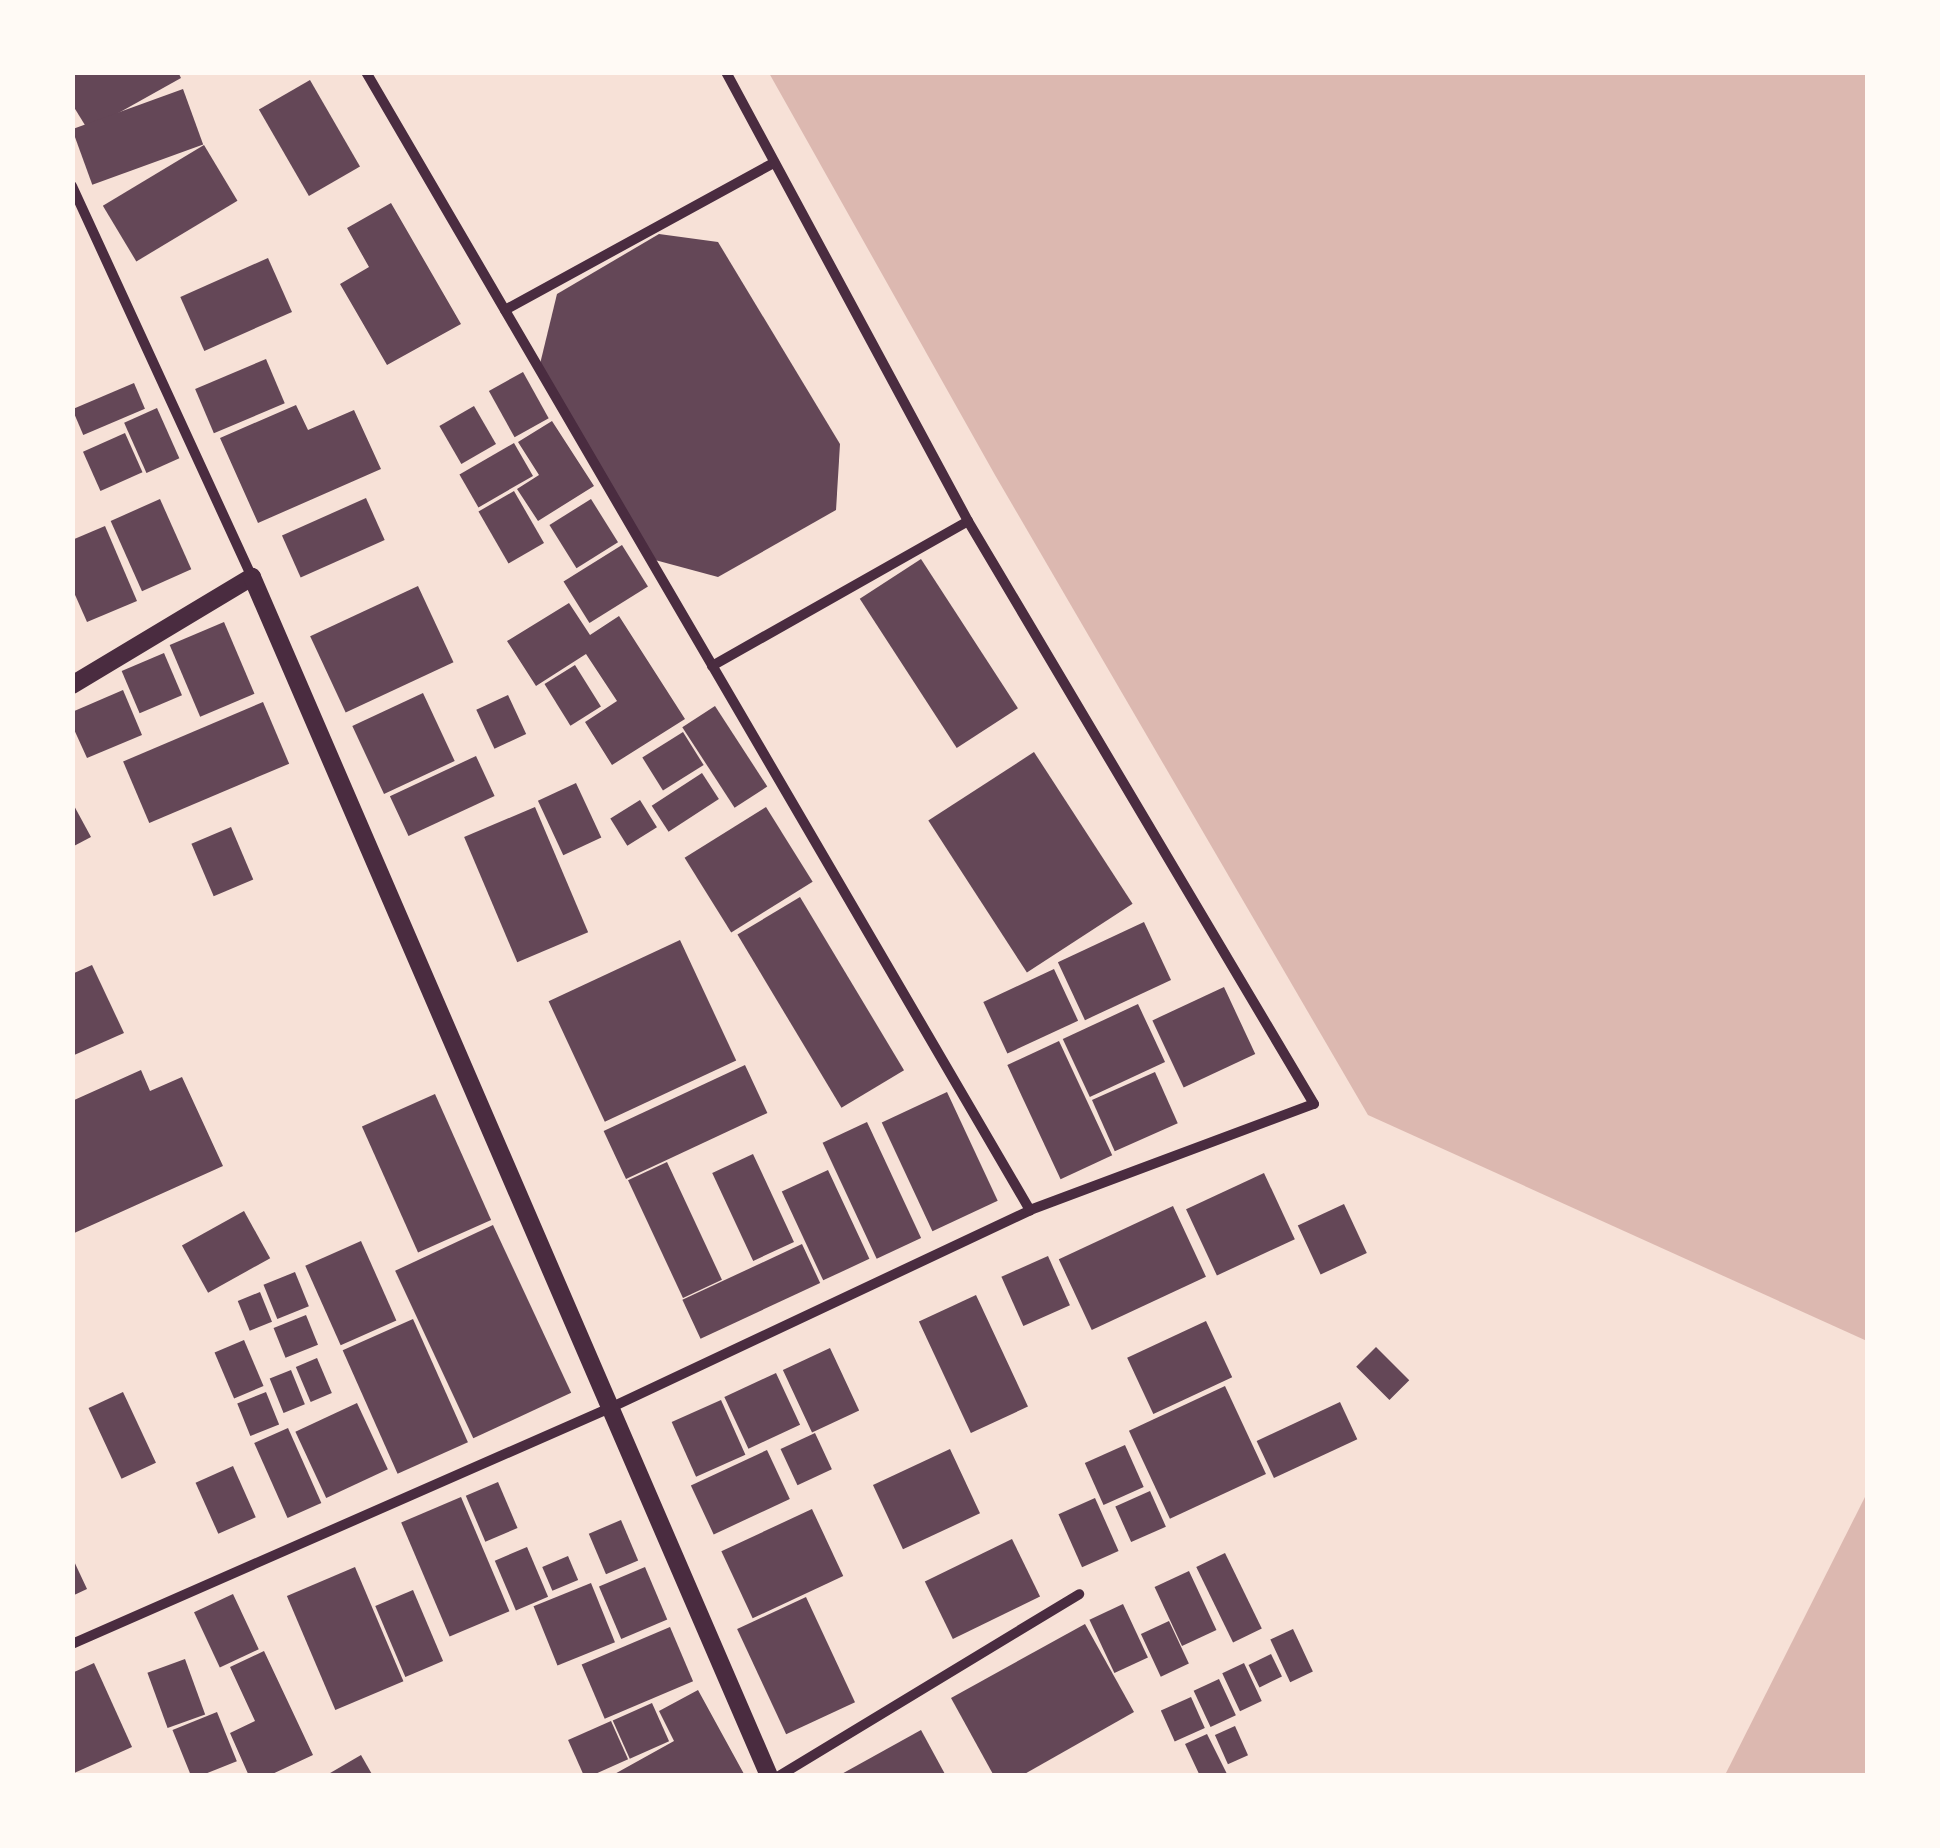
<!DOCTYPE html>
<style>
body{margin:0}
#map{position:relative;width:1940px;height:1848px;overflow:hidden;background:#f7e1d7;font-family:"Nunito Sans",sans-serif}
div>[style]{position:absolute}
.water>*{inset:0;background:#dcb8b0}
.building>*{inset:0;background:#644757;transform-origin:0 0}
.minor>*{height:10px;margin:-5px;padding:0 5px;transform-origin:5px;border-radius:5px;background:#4a2c40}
.tertiary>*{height:18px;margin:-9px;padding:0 9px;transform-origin:9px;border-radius:9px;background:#4a2c40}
span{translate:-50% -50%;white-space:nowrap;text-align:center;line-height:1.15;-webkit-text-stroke:8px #fffaf5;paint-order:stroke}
.frame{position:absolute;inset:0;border:75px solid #fffaf5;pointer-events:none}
</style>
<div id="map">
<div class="water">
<div style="clip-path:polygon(769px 73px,1867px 73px,1867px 1341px,1368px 1115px,995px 475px)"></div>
<div style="clip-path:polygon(1867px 1493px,1867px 1775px,1725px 1775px)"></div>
</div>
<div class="building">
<div style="clip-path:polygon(72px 72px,178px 72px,181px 78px,88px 130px,72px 104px)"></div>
<div style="left:310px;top:80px;width:100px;height:59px;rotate:60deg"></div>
<div style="left:183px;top:89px;width:59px;height:118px;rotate:70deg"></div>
<div style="left:204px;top:145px;width:65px;height:118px;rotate:59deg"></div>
<div style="clip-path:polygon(391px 203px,461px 324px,387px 365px,340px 284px,369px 267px,347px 228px)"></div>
<div style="clip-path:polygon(659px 234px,718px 242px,840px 444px,836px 510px,718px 577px,655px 560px,540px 364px,557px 294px)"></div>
<div style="left:268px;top:258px;width:59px;height:96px;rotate:66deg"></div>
<div style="left:266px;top:359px;width:48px;height:77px;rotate:67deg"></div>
<div style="left:523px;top:372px;width:53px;height:39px;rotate:61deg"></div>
<div style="left:134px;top:383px;width:28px;height:67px;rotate:67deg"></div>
<div style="clip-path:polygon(296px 405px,308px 430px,354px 410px,381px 469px,258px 523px,220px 438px)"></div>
<div style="left:474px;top:406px;width:44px;height:40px;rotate:60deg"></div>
<div style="left:157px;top:408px;width:55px;height:36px;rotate:66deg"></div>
<div style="clip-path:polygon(552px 421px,594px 486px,538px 521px,517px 489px,539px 475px,518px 442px)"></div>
<div style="left:125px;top:433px;width:43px;height:46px;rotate:66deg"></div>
<div style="left:514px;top:443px;width:38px;height:63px;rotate:60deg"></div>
<div style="left:514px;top:491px;width:60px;height:41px;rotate:60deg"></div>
<div style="left:366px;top:498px;width:46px;height:92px;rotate:66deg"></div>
<div style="left:160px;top:499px;width:77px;height:54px;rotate:66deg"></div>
<div style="left:591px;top:499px;width:51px;height:49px;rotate:58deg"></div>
<div style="clip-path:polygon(105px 526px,137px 601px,87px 622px,72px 588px,72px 540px)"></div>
<div style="left:622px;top:545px;width:49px;height:69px;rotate:58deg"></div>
<div style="left:921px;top:559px;width:178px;height:73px;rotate:57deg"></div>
<div style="left:418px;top:586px;width:84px;height:119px;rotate:65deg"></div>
<div style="clip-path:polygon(569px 603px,590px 635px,619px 616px,685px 719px,612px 765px,585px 722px,617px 701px,586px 654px,536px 686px,507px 641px)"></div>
<div style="left:224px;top:622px;width:78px;height:59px;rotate:67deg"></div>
<div style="left:164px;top:653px;width:46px;height:46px;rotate:67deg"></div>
<div style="left:575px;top:665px;width:49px;height:36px;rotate:58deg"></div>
<div style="clip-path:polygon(123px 690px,142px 735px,87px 758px,72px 725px,72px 712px)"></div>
<div style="left:423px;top:693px;width:75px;height:78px;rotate:65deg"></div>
<div style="left:508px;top:695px;width:43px;height:35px;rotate:65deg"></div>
<div style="left:263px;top:702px;width:67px;height:152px;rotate:67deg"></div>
<div style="left:715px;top:706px;width:96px;height:39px;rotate:57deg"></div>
<div style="left:683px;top:732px;width:39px;height:48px;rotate:58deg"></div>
<div style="left:1034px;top:752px;width:181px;height:126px;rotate:57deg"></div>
<div style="left:476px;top:756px;width:44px;height:95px;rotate:65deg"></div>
<div style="left:702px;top:773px;width:31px;height:60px;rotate:57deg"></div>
<div style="left:576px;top:783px;width:60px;height:42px;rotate:65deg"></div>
<div style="left:640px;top:800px;width:32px;height:35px;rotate:58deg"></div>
<div style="clip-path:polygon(72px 802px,91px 837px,72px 847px)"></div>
<div style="left:535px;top:807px;width:136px;height:77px;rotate:67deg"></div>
<div style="left:766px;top:807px;width:88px;height:96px;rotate:58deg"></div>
<div style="left:231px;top:827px;width:57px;height:43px;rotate:67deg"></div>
<div style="left:800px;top:897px;width:202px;height:73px;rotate:59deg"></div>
<div style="left:1144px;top:922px;width:64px;height:95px;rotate:65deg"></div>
<div style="left:680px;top:940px;width:133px;height:145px;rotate:65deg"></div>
<div style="clip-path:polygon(92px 965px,124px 1033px,72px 1056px,72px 974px)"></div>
<div style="left:1054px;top:969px;width:57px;height:78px;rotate:65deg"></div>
<div style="left:1224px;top:987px;width:74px;height:79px;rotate:65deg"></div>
<div style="left:1138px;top:1004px;width:64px;height:83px;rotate:65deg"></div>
<div style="left:1059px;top:1041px;width:126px;height:57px;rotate:65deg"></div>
<div style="left:745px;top:1065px;width:53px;height:156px;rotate:65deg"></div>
<div style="clip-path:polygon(141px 1070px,150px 1091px,182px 1077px,223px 1166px,72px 1234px,72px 1101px)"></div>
<div style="left:1155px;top:1072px;width:56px;height:69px;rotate:66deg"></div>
<div style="left:947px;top:1092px;width:120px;height:72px;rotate:65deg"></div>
<div style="left:435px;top:1094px;width:138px;height:80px;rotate:66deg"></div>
<div style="left:867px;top:1122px;width:128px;height:49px;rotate:65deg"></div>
<div style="left:753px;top:1154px;width:97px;height:45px;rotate:65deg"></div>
<div style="left:667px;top:1162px;width:130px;height:43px;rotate:65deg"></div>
<div style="left:828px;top:1170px;width:98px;height:51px;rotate:65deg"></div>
<div style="left:1264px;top:1173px;width:73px;height:86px;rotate:65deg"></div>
<div style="left:1344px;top:1204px;width:54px;height:51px;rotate:65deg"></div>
<div style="left:1173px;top:1206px;width:78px;height:126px;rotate:65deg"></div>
<div style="left:244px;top:1211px;width:54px;height:71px;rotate:61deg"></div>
<div style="left:493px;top:1225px;width:185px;height:108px;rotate:65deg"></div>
<div style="left:361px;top:1241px;width:87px;height:61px;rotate:66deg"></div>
<div style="left:802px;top:1244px;width:43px;height:132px;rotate:65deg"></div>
<div style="left:1048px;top:1256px;width:54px;height:51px;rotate:66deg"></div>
<div style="left:295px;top:1272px;width:37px;height:34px;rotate:68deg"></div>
<div style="left:260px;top:1292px;width:32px;height:24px;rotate:68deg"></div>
<div style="left:976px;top:1295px;width:123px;height:63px;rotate:65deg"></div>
<div style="left:306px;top:1315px;width:32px;height:35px;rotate:68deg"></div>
<div style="left:413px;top:1319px;width:135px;height:77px;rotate:66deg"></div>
<div style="left:1206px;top:1321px;width:62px;height:87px;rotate:65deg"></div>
<div style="left:244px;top:1340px;width:50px;height:32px;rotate:67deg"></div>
<div style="left:1376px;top:1347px;width:47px;height:28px;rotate:45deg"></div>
<div style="left:830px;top:1348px;width:69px;height:52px;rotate:65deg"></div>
<div style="left:317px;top:1358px;width:38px;height:23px;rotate:67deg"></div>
<div style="left:291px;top:1370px;width:37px;height:23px;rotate:68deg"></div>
<div style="left:776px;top:1373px;width:57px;height:57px;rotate:65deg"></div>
<div style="left:1225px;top:1386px;width:97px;height:106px;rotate:65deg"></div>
<div style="left:123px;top:1392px;width:78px;height:38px;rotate:65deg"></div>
<div style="left:266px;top:1392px;width:35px;height:31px;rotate:68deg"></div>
<div style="left:721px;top:1400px;width:60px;height:54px;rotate:66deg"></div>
<div style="left:1340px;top:1402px;width:41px;height:92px;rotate:65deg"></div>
<div style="left:357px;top:1403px;width:73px;height:68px;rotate:65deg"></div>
<div style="left:288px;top:1428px;width:82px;height:37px;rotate:66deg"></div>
<div style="left:815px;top:1433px;width:40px;height:38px;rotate:65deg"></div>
<div style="left:1125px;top:1445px;width:46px;height:44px;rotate:66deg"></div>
<div style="left:950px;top:1449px;width:71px;height:85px;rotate:65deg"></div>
<div style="left:767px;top:1450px;width:54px;height:84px;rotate:65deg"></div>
<div style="left:233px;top:1466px;width:56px;height:41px;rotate:66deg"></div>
<div style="left:498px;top:1482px;width:50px;height:35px;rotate:67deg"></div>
<div style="left:1150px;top:1491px;width:39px;height:38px;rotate:66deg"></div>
<div style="left:461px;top:1497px;width:124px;height:65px;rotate:67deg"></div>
<div style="left:1095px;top:1498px;width:58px;height:40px;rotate:66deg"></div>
<div style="left:812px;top:1509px;width:74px;height:100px;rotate:65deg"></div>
<div style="left:621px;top:1520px;width:44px;height:35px;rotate:67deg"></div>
<div style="left:1012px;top:1539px;width:64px;height:97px;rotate:64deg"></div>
<div style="left:527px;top:1547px;width:54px;height:35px;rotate:67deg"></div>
<div style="left:1225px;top:1553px;width:84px;height:32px;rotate:64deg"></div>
<div style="left:568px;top:1556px;width:26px;height:28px;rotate:67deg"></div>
<div style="clip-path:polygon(72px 1557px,87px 1589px,72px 1596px)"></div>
<div style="left:355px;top:1567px;width:124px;height:74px;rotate:67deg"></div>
<div style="left:645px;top:1567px;width:57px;height:50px;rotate:67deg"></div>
<div style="left:1189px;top:1571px;width:65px;height:38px;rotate:65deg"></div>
<div style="left:591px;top:1583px;width:64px;height:62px;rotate:68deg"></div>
<div style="left:413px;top:1590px;width:77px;height:41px;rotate:67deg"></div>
<div style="left:233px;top:1594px;width:61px;height:43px;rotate:65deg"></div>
<div style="left:806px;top:1597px;width:116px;height:76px;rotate:65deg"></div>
<div style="left:1123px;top:1604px;width:59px;height:37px;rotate:65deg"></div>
<div style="left:1169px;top:1621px;width:47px;height:31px;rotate:65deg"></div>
<div style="clip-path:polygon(1085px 1624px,1134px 1712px,1021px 1776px,994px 1776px,951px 1698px)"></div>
<div style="left:670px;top:1627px;width:59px;height:96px;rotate:67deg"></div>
<div style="left:1293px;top:1629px;width:47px;height:25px;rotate:65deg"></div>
<div style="clip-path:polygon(264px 1651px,313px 1755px,268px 1776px,249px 1776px,230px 1733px,255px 1721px,230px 1667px)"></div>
<div style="left:1271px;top:1654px;width:25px;height:25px;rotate:64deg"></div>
<div style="left:185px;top:1659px;width:59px;height:40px;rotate:70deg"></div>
<div style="clip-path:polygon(94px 1663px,132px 1747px,72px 1774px,72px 1673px)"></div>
<div style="left:1244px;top:1663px;width:42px;height:24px;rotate:65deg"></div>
<div style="left:1219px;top:1679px;width:40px;height:28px;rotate:65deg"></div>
<div style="clip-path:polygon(698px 1690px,744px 1774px,611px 1776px,674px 1741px,659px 1711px)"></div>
<div style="left:1191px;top:1697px;width:34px;height:33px;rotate:66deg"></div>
<div style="left:652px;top:1703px;width:42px;height:43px;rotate:66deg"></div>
<div style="left:217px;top:1712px;width:53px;height:48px;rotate:68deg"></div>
<div style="left:611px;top:1721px;width:42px;height:47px;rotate:66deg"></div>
<div style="left:1235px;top:1726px;width:32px;height:22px;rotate:66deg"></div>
<div style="clip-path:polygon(921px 1730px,946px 1776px,838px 1776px)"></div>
<div style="clip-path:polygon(1207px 1734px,1228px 1776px,1200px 1776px,1185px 1744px)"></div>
<div style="clip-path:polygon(361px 1755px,373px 1776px,325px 1776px)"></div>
</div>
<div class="minor">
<div style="left:366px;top:72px;width:1318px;rotate:59.74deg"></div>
<div style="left:72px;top:186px;width:430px;rotate:65.3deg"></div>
<div style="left:505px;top:310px;width:307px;rotate:-28.7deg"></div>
<div style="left:712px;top:666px;width:294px;rotate:-29.5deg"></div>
<div style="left:72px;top:1644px;width:587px;rotate:-23.69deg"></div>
<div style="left:610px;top:1408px;width:464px;rotate:-25.2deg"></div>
<div style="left:1030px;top:1210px;width:303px;rotate:-20.5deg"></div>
<div style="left:1314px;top:1104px;width:678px;rotate:-120.69deg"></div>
<div style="left:968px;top:521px;width:510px;rotate:-118.32deg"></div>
<div style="left:779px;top:1776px;width:351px;rotate:-31.2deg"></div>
</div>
<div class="tertiary">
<div style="left:72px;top:685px;width:210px;rotate:-31deg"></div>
<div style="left:252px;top:577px;width:1306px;rotate:66.67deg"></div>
</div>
<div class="frame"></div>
</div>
